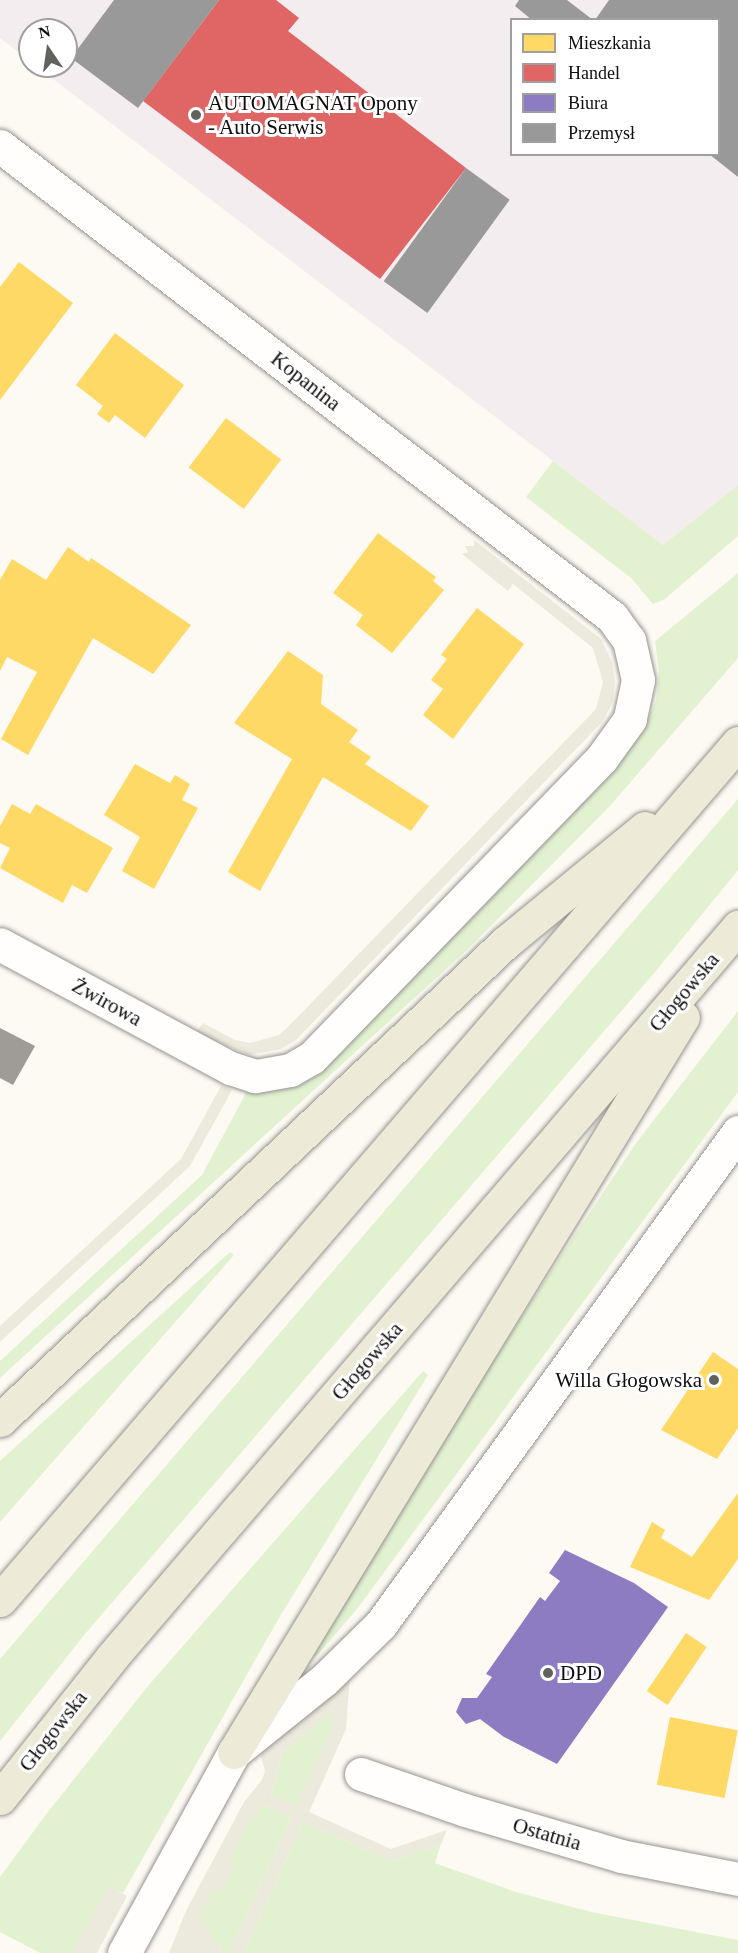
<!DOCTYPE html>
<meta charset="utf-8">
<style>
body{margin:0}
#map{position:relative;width:738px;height:1953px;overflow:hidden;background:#fcfaf2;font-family:"Times New Roman",serif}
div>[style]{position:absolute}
.industrial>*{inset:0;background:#f4edef}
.green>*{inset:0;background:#e2f2d1}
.plaza>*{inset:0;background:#ece9dd}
.homes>*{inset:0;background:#ffd966;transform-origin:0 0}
.shops>*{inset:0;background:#e06666}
.offices>*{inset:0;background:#8e7cc3}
.industry>*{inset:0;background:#999;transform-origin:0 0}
.building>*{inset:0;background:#9f9c98}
.roads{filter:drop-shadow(0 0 2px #959491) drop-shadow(0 0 2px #959491)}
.minor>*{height:33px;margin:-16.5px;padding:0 16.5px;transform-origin:16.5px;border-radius:16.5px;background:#fffefd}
.major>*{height:33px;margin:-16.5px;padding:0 16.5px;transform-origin:16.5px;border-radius:16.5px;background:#edead8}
.dots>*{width:16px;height:16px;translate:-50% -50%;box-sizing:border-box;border:3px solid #fff;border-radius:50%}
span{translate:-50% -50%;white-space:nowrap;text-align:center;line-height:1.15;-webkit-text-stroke:6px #fff;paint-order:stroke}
.poi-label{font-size:21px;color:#0e0e0e}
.left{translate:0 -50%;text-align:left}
.right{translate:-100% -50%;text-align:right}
.street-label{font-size:21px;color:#0e0e0e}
.legend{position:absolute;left:510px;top:18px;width:210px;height:138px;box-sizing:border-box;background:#fff;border:2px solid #9f9f9f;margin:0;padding:8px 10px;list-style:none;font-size:18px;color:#0e0e0e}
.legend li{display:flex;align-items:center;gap:12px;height:30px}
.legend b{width:30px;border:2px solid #9f9f9f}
.north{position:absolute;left:18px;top:18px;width:60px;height:60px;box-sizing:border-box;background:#fff;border:2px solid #9f9f9f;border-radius:50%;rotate:347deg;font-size:16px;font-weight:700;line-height:24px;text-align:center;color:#0e0e0e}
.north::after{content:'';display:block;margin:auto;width:21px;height:27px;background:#61615e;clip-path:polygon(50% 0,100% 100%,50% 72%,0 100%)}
</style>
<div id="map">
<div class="industrial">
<div style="clip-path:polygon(evenodd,0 0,738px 0,738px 485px,663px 545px,36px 66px,66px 66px,66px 30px,30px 30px,30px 61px,0 38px,0 0,512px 20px,718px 20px,718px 154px,512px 154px,512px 20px)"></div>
</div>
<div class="green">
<div style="clip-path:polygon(553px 461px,663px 545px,738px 485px,738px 536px,665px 599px,653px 604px,631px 578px,526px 497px)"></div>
<div style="clip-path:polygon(738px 573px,738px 658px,609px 807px,469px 948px,0 1378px,0 1361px,202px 1175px,247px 1091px,266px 1090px,622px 756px,643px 731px,656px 700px,659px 672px,655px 641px)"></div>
<div style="clip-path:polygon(738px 799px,738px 870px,655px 972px,85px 1634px,0 1741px,0 1659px)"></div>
<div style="clip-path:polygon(738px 1011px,738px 1092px,357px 1609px,316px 1657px,312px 1655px,447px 1432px,561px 1256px,636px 1143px)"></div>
<div style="clip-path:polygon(230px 1252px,234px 1255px,0 1522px,0 1461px)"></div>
<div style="clip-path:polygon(423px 1371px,428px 1375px,279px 1618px,123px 1893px,108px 1887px,72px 1953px,40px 1953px,0 1932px,0 1877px,44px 1817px,148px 1686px)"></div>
<div style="clip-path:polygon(335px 1710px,333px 1726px,296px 1807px,271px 1795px,282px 1752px)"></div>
<div style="clip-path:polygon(264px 1805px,291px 1818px,229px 1953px,223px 1953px,199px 1918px,214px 1887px,222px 1891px,235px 1865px,228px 1862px,251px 1819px)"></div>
<div style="clip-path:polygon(303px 1822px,391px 1861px,441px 1844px,435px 1863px,516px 1892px,591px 1912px,738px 1940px,738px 1953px,244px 1953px)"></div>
</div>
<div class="plaza">
<div style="clip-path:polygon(474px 540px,601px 639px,612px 662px,615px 681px,613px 701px,603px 721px,296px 1040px,281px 1049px,249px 1055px,196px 1033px,203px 1023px,235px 1040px,250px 1043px,279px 1035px,288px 1027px,596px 709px,603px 682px,593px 648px,513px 584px,508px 591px,462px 554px,468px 552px,465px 546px,474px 546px)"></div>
<div style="clip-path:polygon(221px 1086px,232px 1090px,190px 1166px,0 1342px,0 1326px,181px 1159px)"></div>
<div style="clip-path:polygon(evenodd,350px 1675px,346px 1729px,309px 1812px,391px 1849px,447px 1830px,441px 1844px,391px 1861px,303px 1822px,244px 1953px,229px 1953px,291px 1818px,264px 1805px,251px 1819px,229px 1861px,236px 1865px,222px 1891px,214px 1888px,199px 1918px,223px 1953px,169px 1953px,186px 1911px,244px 1802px,262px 1780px,265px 1771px,261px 1756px,266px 1746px,350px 1675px,334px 1711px,333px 1726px,296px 1806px,271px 1795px,282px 1752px,334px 1711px)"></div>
<div style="clip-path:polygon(108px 1886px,127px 1896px,97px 1953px,72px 1953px)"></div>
</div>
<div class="homes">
<div style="clip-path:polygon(19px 262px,73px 303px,0 400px,0 287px)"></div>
<div style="clip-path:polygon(115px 333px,184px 385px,145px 438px,115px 415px,109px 423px,97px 414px,103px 406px,76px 385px)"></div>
<div style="left:226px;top:418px;width:69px;height:62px;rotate:37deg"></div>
<div style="clip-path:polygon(378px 533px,436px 577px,433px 581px,444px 590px,392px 653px,356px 625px,363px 615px,333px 593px)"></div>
<div style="clip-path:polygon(68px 547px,89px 562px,91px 558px,191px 625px,153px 674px,93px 638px,28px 755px,1px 739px,37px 672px,7px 657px,0 671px,0 580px,12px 559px,46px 580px)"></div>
<div style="clip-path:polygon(477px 608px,524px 644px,453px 739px,423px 715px,443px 689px,431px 680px,447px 659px,441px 655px)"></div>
<div style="clip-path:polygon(288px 651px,323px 675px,321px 704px,358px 730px,349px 742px,371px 757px,365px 764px,429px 806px,411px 831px,323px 777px,260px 891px,228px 872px,292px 759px,234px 723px)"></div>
<div style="clip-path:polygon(135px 764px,170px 783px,175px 775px,190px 784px,182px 800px,198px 808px,154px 889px,122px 871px,140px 837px,104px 815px)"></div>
<div style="clip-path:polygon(12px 804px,30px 814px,36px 804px,113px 848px,87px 893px,72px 885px,63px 903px,0 868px,10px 848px,0 843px,0 826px)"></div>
<div style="clip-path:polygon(713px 1352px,738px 1369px,738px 1428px,717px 1459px,661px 1430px)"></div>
<div style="clip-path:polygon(738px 1493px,738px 1559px,709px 1600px,630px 1567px,652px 1522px,665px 1530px,661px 1538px,692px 1557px)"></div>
<div style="left:686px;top:1633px;width:25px;height:70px;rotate:34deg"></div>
<div style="left:670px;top:1717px;width:69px;height:69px;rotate:11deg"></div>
</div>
<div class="shops">
<div style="clip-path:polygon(219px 0,276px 0,299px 18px,288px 31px,466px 168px,380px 279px,143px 101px)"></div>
</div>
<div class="offices">
<div style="clip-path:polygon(565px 1550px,634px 1583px,668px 1607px,557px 1764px,504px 1737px,480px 1719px,466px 1724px,456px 1712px,462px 1698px,477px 1698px,492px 1677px,486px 1674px,540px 1597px,545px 1601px,560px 1581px,549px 1573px)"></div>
</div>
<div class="industry">
<div style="clip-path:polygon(114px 0,219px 0,138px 108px,71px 58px)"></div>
<div style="clip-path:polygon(519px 0,567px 0,593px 20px,532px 20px,515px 6px)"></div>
<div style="clip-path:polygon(609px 0,738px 0,738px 177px,709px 154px,718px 154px,718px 20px,595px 20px)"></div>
<div style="left:466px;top:168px;width:54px;height:140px;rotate:36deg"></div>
</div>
<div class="building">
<div style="clip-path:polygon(0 1028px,35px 1046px,13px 1085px,0 1078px)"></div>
</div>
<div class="roads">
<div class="minor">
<div style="left:0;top:146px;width:772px;rotate:37.58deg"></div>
<div style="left:612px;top:617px;width:29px;rotate:54deg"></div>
<div style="left:629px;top:640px;width:41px;rotate:77.3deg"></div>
<div style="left:638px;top:680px;width:40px;rotate:102deg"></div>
<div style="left:630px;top:719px;width:48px;rotate:125.7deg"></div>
<div style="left:602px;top:758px;width:418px;rotate:134.1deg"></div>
<div style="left:311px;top:1058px;width:24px;rotate:150deg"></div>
<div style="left:290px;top:1070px;width:36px;rotate:170deg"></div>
<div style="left:255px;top:1076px;width:26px;rotate:-162deg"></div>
<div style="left:230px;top:1068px;width:261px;rotate:-151.7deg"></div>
<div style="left:361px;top:1774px;width:110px;rotate:19.1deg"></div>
<div style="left:465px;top:1810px;width:163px;rotate:16.4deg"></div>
<div style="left:621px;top:1856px;width:119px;rotate:11.1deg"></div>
<div style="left:124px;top:1953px;width:229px;rotate:-61.3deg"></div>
<div style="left:234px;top:1752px;width:115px;rotate:-38.7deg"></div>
<div style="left:324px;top:1680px;width:80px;rotate:-44.5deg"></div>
<div style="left:381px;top:1624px;width:608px;rotate:-54.03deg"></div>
</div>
<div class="major">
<div style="left:0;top:1420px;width:695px;rotate:-43.37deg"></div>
<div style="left:505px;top:943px;width:181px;rotate:-39.4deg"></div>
<div style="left:0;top:1600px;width:1131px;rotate:-49.27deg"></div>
<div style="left:234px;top:1752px;width:861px;rotate:-58.58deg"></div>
<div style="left:0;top:1798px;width:180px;rotate:-51.5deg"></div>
<div style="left:112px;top:1657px;width:962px;rotate:-49.39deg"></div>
</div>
</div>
<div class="dots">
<div style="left:196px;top:115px;background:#61615e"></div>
<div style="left:714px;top:1380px;background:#61615e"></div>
<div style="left:548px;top:1673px;background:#61615e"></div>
</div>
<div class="poi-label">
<span class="left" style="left:208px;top:115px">AUTOMAGNAT Opony<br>- Auto Serwis</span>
<span class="right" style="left:702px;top:1380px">Willa Głogowska</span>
<span class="left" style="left:560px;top:1673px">DPD</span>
</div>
<div class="street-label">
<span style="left:306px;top:381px;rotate:38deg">Kopanina</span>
<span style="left:684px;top:992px;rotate:-50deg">Głogowska</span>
<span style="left:107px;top:1002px;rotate:29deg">Żwirowa</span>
<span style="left:367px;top:1361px;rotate:-49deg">Głogowska</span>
<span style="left:53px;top:1731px;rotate:-52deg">Głogowska</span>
<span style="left:547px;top:1834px;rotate:16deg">Ostatnia</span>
</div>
<ul class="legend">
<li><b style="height:16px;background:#ffd966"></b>Mieszkania</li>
<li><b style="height:16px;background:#e06666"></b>Handel</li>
<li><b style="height:16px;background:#8e7cc3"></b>Biura</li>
<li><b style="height:16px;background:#999"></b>Przemysł</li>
</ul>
<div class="north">N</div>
</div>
